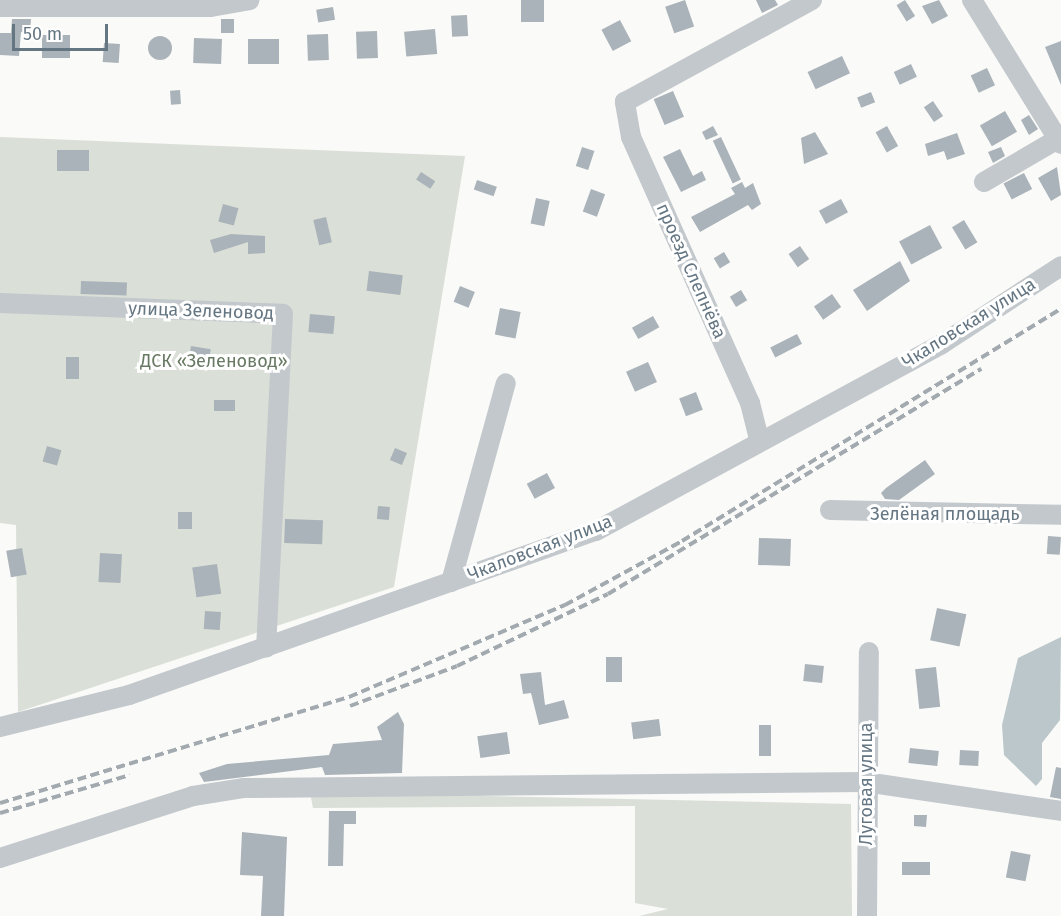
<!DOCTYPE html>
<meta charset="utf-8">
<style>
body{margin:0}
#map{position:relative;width:1061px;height:916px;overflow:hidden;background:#fafaf8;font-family:"Fira Sans",sans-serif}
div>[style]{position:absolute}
.green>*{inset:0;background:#dadfd7}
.water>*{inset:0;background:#bbc7cb}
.building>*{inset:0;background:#aab3b9;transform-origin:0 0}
.round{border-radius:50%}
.minor>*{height:20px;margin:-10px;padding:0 10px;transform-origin:10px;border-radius:10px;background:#c3c8cc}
.rail>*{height:4px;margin-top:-2px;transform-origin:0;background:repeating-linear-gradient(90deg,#a2aab0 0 9px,transparent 0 13.5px)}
span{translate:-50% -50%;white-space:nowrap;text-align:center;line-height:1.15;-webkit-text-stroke:6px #fff;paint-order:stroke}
.street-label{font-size:18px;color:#657683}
.park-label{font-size:18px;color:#687a64}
.scale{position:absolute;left:12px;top:24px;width:96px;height:27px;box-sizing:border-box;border:3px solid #657683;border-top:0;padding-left:8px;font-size:18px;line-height:21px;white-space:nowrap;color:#657683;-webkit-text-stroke:4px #fff;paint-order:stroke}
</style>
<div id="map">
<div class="green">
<div style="clip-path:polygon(0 137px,465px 156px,394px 587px,18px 712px,16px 525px,0 523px)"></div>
<div style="clip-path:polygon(310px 792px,851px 804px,852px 916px,639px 916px,668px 909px,635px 903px,635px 806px,313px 808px)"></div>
</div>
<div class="water">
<div style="clip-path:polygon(1061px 637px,1060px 720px,1042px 743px,1042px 779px,1036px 786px,1004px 755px,1002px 725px,1018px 658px)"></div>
</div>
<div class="building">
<div style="left:521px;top:0;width:23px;height:22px"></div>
<div style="left:685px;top:0;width:28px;height:21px;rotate:71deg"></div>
<div style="clip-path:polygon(756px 0,775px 0,778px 5px,762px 13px)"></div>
<div style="left:905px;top:0;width:19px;height:10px;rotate:58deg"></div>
<div style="clip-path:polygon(939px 0,948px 16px,932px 24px,922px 6px)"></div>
<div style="left:333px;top:7px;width:13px;height:17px;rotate:81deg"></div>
<div style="left:467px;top:15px;width:21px;height:16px;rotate:87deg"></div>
<div style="clip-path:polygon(12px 19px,31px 19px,30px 33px,21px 32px,19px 56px,0 55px,0 33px,11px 33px)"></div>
<div style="left:221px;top:19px;width:13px;height:14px"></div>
<div style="left:620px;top:20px;width:24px;height:21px;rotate:62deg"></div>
<div style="left:435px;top:29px;width:25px;height:31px;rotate:85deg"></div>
<div style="left:377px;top:31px;width:27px;height:21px;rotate:88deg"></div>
<div style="left:328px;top:34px;width:26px;height:21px;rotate:88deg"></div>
<div style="left:42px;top:35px;width:28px;height:23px"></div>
<div class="round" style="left:148px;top:36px;width:24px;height:24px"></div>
<div style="left:194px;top:38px;width:28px;height:25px;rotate:2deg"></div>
<div style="left:248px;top:39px;width:31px;height:25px"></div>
<div style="clip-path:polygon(1061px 41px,1061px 85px,1045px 47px)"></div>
<div style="left:104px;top:43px;width:16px;height:19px;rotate:4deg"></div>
<div style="left:842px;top:56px;width:19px;height:38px;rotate:65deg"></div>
<div style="left:911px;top:64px;width:14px;height:19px;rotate:65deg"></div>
<div style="left:987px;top:68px;width:19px;height:18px;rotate:65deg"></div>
<div style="left:180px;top:90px;width:14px;height:10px;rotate:86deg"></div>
<div style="left:673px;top:91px;width:28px;height:21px;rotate:67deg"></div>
<div style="left:871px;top:92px;width:11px;height:15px;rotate:68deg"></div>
<div style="left:933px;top:101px;width:18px;height:11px;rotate:56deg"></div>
<div style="left:1005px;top:111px;width:24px;height:29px;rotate:60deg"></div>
<div style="clip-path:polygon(1029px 115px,1038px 129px,1029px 135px,1021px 120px)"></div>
<div style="clip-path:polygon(713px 126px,718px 135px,706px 140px,702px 132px)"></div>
<div style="left:887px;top:126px;width:23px;height:13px;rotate:61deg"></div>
<div style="clip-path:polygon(815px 132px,828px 154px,804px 164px,801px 138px)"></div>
<div style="clip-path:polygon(957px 133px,965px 154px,947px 160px,944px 151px,928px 156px,925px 144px)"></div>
<div style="left:721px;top:137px;width:47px;height:9px;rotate:65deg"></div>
<div style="left:582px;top:147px;width:13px;height:20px;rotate:18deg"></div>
<div style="clip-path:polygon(1001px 147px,1005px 156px,993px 163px,988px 152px)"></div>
<div style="clip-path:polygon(680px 149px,693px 176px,702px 171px,706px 180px,681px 192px,663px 157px)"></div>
<div style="left:57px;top:150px;width:32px;height:21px"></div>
<div style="clip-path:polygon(1057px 167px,1061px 195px,1051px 201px,1038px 178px)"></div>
<div style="left:421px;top:172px;width:17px;height:9px;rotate:33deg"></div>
<div style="left:1024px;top:173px;width:18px;height:23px;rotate:63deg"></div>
<div style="left:477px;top:180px;width:21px;height:10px;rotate:19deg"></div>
<div style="clip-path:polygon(742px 182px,745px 188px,753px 183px,761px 204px,752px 210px,748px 205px,700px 232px,691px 217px,735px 194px,731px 188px)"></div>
<div style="left:591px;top:189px;width:15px;height:24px;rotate:20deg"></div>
<div style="left:536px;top:198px;width:14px;height:26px;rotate:12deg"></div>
<div style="left:841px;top:199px;width:15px;height:25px;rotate:62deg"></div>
<div style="left:223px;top:204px;width:16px;height:18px;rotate:15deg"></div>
<div style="left:326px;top:217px;width:26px;height:13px;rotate:77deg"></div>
<div style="left:964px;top:220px;width:26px;height:14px;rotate:59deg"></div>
<div style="left:930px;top:225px;width:26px;height:35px;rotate:62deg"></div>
<div style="clip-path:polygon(231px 234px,265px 236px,265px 253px,248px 254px,248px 242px,214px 253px,210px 240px)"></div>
<div style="left:800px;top:246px;width:16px;height:14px;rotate:55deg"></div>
<div style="left:724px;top:252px;width:12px;height:12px;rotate:59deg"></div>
<div style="clip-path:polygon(900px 261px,910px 281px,867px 311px,853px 290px)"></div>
<div style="left:369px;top:271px;width:34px;height:20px;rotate:7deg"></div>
<div style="left:81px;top:281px;width:46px;height:13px;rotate:2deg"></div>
<div style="left:460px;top:286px;width:16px;height:17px;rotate:22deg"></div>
<div style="left:741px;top:290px;width:12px;height:13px;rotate:59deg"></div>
<div style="left:832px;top:294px;width:16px;height:22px;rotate:55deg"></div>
<div style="left:500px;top:308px;width:21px;height:27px;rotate:11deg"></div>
<div style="left:310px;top:314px;width:25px;height:18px;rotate:5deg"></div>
<div style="left:653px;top:316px;width:13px;height:24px;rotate:61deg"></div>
<div style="left:797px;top:334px;width:11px;height:30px;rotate:63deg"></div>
<div style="left:191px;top:346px;width:20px;height:14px;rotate:9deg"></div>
<div style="left:66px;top:357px;width:13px;height:22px"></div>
<div style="left:648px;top:362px;width:22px;height:24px;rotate:66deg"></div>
<div style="left:696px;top:392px;width:19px;height:18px;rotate:69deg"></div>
<div style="left:214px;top:400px;width:21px;height:11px"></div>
<div style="left:47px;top:446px;width:15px;height:16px;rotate:16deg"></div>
<div style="left:395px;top:448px;width:13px;height:13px;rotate:23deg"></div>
<div style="clip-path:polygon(925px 460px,935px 474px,899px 500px,885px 499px,881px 493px,886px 488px)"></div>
<div style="left:547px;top:473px;width:17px;height:23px;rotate:62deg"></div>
<div style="left:378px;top:506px;width:12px;height:13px;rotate:5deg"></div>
<div style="left:178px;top:512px;width:14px;height:17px"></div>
<div style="left:285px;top:519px;width:38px;height:24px;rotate:2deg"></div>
<div style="left:1048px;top:536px;width:13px;height:18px;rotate:4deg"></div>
<div style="left:759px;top:538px;width:32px;height:27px;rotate:2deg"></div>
<div style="left:22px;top:548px;width:27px;height:16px;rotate:80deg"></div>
<div style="left:100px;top:553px;width:22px;height:29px;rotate:3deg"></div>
<div style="left:217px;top:564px;width:30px;height:25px;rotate:82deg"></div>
<div style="left:937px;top:608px;width:30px;height:33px;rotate:12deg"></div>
<div style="left:205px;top:611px;width:16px;height:18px;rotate:4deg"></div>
<div style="left:606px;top:657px;width:16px;height:25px"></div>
<div style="left:805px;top:664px;width:19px;height:17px;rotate:6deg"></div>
<div style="left:936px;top:667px;width:40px;height:21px;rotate:84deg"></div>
<div style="clip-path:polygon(541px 672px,545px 705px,564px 700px,569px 718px,539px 725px,531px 693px,523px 694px,520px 674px)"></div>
<div style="clip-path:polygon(398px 712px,404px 724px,402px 773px,325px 775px,322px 767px,204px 782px,199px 773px,227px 764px,329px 755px,333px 744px,382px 740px,377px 727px)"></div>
<div style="left:659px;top:719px;width:17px;height:28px;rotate:83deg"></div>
<div style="left:759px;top:725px;width:12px;height:31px"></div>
<div style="left:507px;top:732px;width:22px;height:30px;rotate:82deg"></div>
<div style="left:910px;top:748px;width:29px;height:15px;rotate:6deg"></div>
<div style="left:960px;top:750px;width:19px;height:15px;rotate:3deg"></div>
<div style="clip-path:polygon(1056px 767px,1061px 768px,1061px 799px,1050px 797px)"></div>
<div style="clip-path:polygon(329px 811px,356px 811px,356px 824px,344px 824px,343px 866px,328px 866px)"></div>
<div style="clip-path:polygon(914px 815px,927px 815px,926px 827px,914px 826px)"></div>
<div style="clip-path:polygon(242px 832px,287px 837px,284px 916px,261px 916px,263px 876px,240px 875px)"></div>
<div style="left:1011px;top:851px;width:20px;height:27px;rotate:11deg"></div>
<div style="left:902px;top:862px;width:28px;height:13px"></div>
</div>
<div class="minor">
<div style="left:972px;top:0;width:169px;rotate:58.3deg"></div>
<div style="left:0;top:7px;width:211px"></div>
<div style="left:211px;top:7px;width:39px;rotate:-10deg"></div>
<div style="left:984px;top:182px;width:86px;rotate:-30.2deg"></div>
<div style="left:0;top:303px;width:283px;rotate:2.2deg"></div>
<div style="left:283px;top:314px;width:334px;rotate:92.9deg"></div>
<div style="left:759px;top:439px;width:37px;rotate:-104deg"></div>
<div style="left:750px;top:403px;width:291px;rotate:-114.1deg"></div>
<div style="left:631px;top:137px;width:36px;rotate:-100deg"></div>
<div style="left:625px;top:102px;width:213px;rotate:-28.6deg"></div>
<div style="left:830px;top:510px;width:231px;rotate:1.2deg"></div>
<div style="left:451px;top:582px;width:206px;rotate:-74.6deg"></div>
<div style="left:0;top:727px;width:133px;rotate:-13.9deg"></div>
<div style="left:129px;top:695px;width:495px;rotate:-19.4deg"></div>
<div style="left:596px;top:531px;width:393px;rotate:-28.4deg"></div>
<div style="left:942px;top:344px;width:142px;rotate:-33.2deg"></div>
<div style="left:0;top:858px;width:203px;rotate:-17.8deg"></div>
<div style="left:193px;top:796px;width:52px;rotate:-8.9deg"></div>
<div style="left:244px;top:788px;width:621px;rotate:-0.55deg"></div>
<div style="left:865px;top:782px;width:198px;rotate:8.4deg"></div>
<div style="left:867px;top:916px;width:264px;rotate:-89.6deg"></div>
</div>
<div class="rail">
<div style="left:350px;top:706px;width:114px;rotate:-20.5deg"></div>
<div style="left:457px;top:666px;width:167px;rotate:-25.5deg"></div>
<div style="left:608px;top:594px;width:436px;rotate:-31.1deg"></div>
<div style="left:0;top:803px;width:365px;rotate:-16.9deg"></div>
<div style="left:349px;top:697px;width:235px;rotate:-23.1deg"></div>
<div style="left:565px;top:605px;width:133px;rotate:-28.7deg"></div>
<div style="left:682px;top:541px;width:444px;rotate:-31.5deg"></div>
<div style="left:0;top:813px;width:135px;rotate:-16.3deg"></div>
</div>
<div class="street-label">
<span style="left:691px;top:271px;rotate:66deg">проезд Слепнёва</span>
<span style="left:201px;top:311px;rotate:2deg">улица Зеленовод</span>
<span style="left:969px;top:323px;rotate:-32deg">Чкаловская улица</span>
<span style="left:945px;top:514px">Зелёная площадь</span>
<span style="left:540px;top:548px;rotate:-21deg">Чкаловская улица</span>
<span style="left:866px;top:784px;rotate:-90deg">Луговая улица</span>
</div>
<div class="park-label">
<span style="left:214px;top:361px">ДСК «Зеленовод»</span>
</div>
<div class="scale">50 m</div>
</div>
